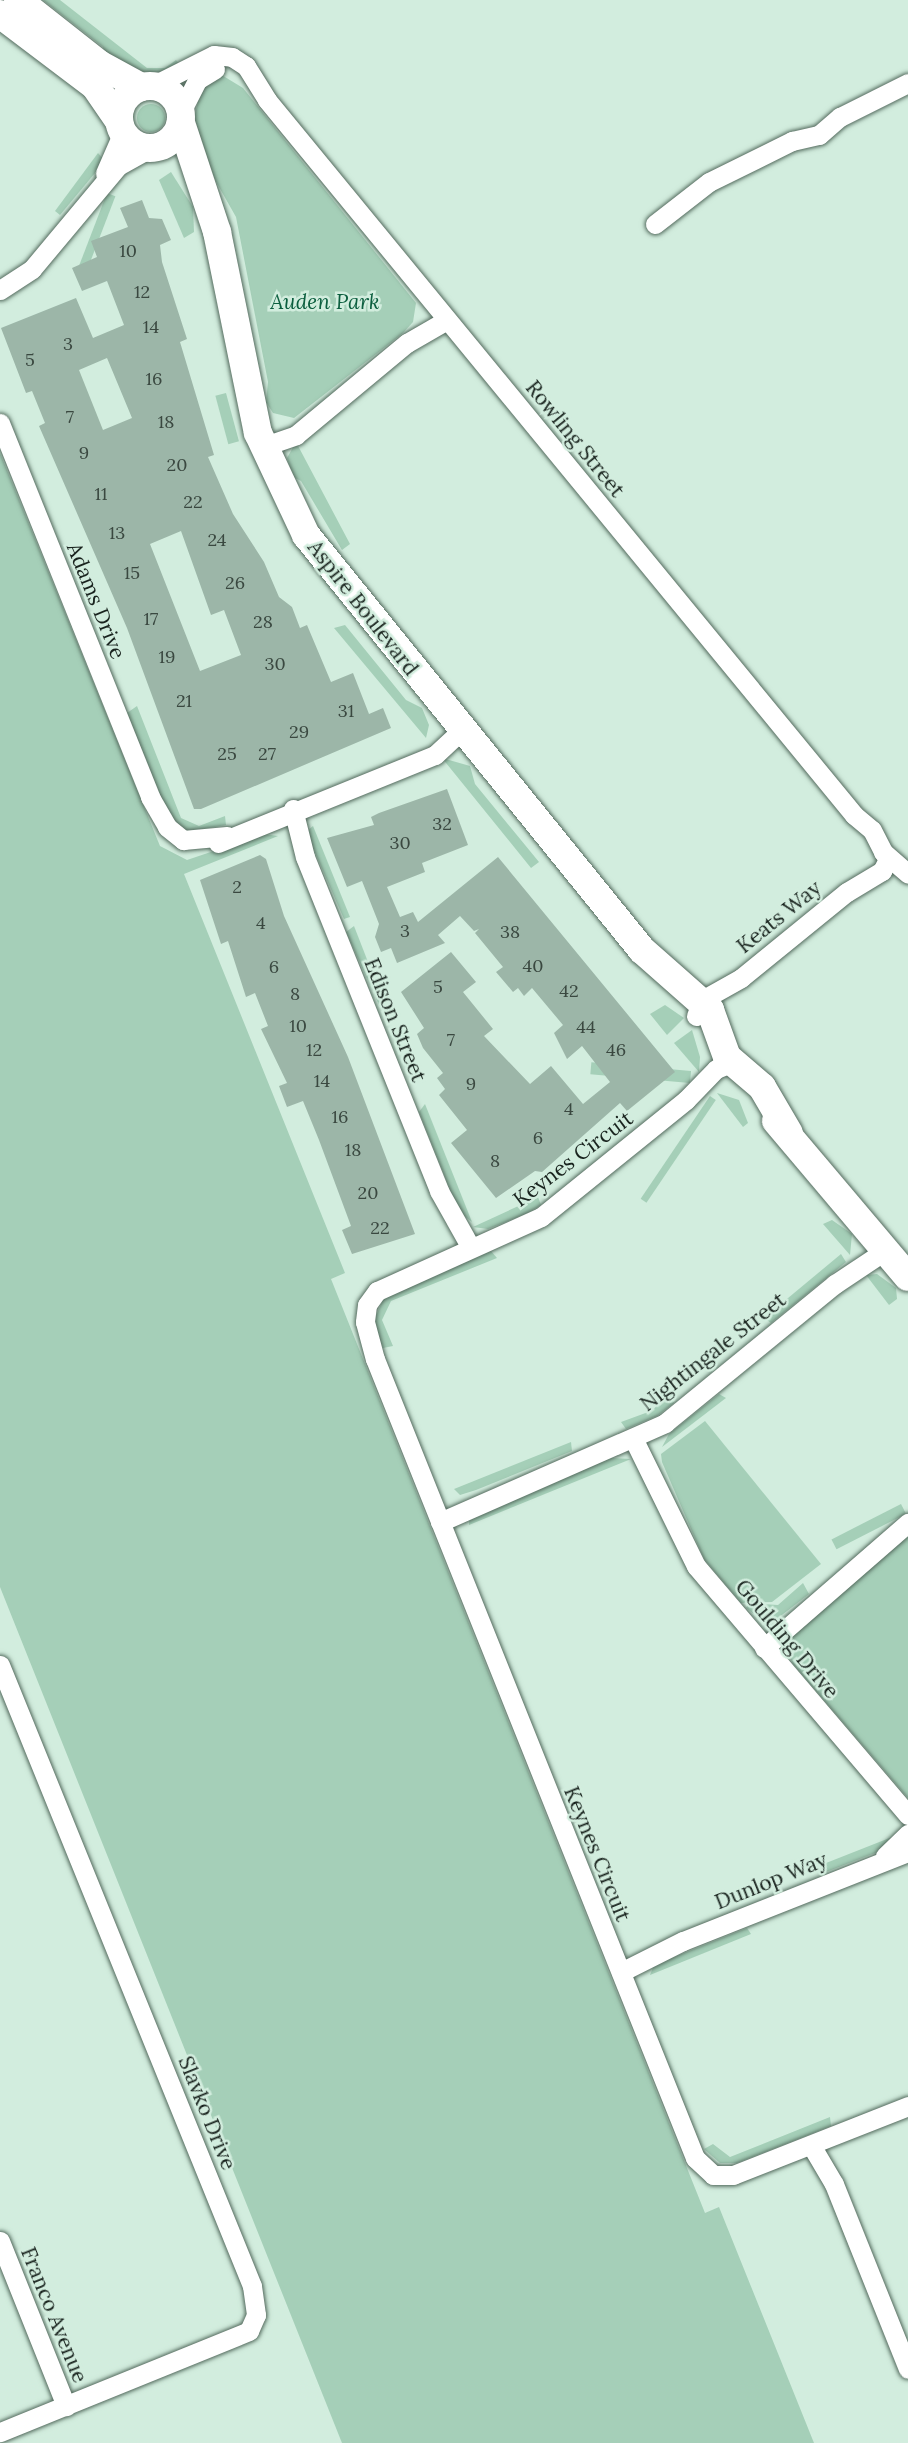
<!DOCTYPE html>
<style>
body{margin:0}
#map{position:relative;width:908px;height:2443px;overflow:hidden;background:#d2edde;font-family:Lora,serif}
div>[style]{position:absolute}
.green>*{inset:0;background:#a5cfb8;transform-origin:0 0}
.round{border-radius:50%}
.building>*{inset:0;background:#9cb6a8}
.roads{filter:drop-shadow(0 0 2px #536a5d) drop-shadow(0 0 2px #536a5d)}
.street>*{height:19px;margin:-9.5px;padding:0 9.5px;transform-origin:9.5px;border-radius:9.5px;background:#fff}
.secondary>*{height:28px;margin:-14px;padding:0 14px;transform-origin:14px;border-radius:14px;background:#fff}
.secondary>.ring{margin:-14px;padding:0;box-sizing:content-box;background:none;border:28px solid #fff;border-radius:50%}
span{translate:-50% -50%;white-space:nowrap;text-align:center;line-height:1.15;-webkit-text-stroke:5px #d2edde;paint-order:stroke}
.number-label{font-size:18px;color:#3a4840}
.number-label span{-webkit-text-stroke-width:0}
.park-label{font-size:21px;color:#0c5f3f;font-style:italic}
.street-label{font-size:21px;color:#19231e}
</style>
<div id="map">
<div class="green">
<div style="clip-path:polygon(43px 0,60px 0,147px 68px,165px 68px,176px 60px,180px 65px,154px 78px,138px 74px,104px 56px,103px 47px)"></div>
<div style="clip-path:polygon(220px 74px,243px 88px,416px 303px,413px 322px,403px 333px,294px 418px,273px 413px,266px 402px,268px 382px,236px 217px,206px 164px,193px 122px,203px 81px)"></div>
<div class="round" style="left:137px;top:104px;width:28px;height:28px"></div>
<div style="clip-path:polygon(98px 153px,105px 161px,60px 215px,55px 211px)"></div>
<div style="clip-path:polygon(171px 172px,193px 207px,194px 232px,184px 238px,159px 180px)"></div>
<div style="left:107px;top:193px;width:9px;height:78px;rotate:21deg"></div>
<div style="left:226px;top:393px;width:50px;height:11px;rotate:75deg"></div>
<div style="clip-path:polygon(296px 442px,350px 544px,342px 550px,301px 481px,293px 477px,287px 458px)"></div>
<div style="clip-path:polygon(0 453px,160px 846px,187px 860px,264px 834px,278px 836px,184px 874px,345px 1273px,331px 1279px,705px 2213px,719px 2207px,814px 2443px,342px 2443px,0 1587px)"></div>
<div style="clip-path:polygon(345px 625px,406px 700px,422px 708px,429px 725px,426px 738px,334px 628px)"></div>
<div style="clip-path:polygon(137px 706px,181px 818px,199px 826px,225px 816px,226px 825px,185px 832px,168px 814px,127px 713px)"></div>
<div style="clip-path:polygon(442px 758px,470px 766px,475px 784px,539px 862px,531px 868px)"></div>
<div style="clip-path:polygon(313px 826px,350px 917px,344px 919px,310px 841px,308px 830px)"></div>
<div style="clip-path:polygon(354px 926px,384px 1003px,380px 1007px,346px 932px)"></div>
<div style="clip-path:polygon(665px 1005px,684px 1018px,667px 1035px,650px 1014px)"></div>
<div style="clip-path:polygon(692px 1030px,700px 1057px,699px 1072px,674px 1043px)"></div>
<div style="left:691px;top:1071px;width:12px;height:100px;rotate:95deg"></div>
<div style="clip-path:polygon(717px 1093px,739px 1100px,748px 1123px,743px 1127px)"></div>
<div style="left:710px;top:1096px;width:7px;height:124px;rotate:34deg"></div>
<div style="clip-path:polygon(425px 1104px,472px 1222px,459px 1212px,419px 1112px)"></div>
<div style="clip-path:polygon(538px 1197px,541px 1205px,528px 1213px,488px 1229px,473px 1227px)"></div>
<div style="clip-path:polygon(832px 1220px,852px 1234px,850px 1255px,823px 1224px)"></div>
<div style="clip-path:polygon(491px 1251px,497px 1258px,391px 1301px,382px 1320px,393px 1346px,383px 1348px,373px 1323px,385px 1295px)"></div>
<div style="clip-path:polygon(841px 1254px,846px 1262px,771px 1323px,764px 1318px)"></div>
<div style="clip-path:polygon(877px 1274px,896px 1288px,897px 1299px,889px 1305px,866px 1275px)"></div>
<div style="clip-path:polygon(719px 1394px,726px 1398px,662px 1447px,669px 1434px)"></div>
<div style="clip-path:polygon(670px 1395px,674px 1403px,657px 1416px,626px 1429px,621px 1422px,651px 1411px)"></div>
<div style="clip-path:polygon(705px 1421px,821px 1564px,772px 1602px,741px 1603px,704px 1559px,662px 1462px,661px 1454px)"></div>
<div style="clip-path:polygon(571px 1442px,572px 1451px,476px 1490px,460px 1495px,454px 1489px)"></div>
<div style="clip-path:polygon(611px 1458px,631px 1459px,469px 1525px,469px 1517px,480px 1511px)"></div>
<div style="left:901px;top:1504px;width:11px;height:78px;rotate:63deg"></div>
<div style="clip-path:polygon(908px 1534px,908px 1798px,793px 1664px,786px 1648px,788px 1636px)"></div>
<div style="clip-path:polygon(803px 1583px,809px 1594px,778px 1618px,762px 1620px,746px 1608px,749px 1603px,778px 1605px)"></div>
<div style="clip-path:polygon(892px 1837px,880px 1851px,826px 1872px,821px 1865px)"></div>
<div style="clip-path:polygon(747px 1928px,751px 1934px,650px 1975px,654px 1965px)"></div>
<div style="clip-path:polygon(830px 2117px,831px 2126px,737px 2163px,720px 2163px,704px 2149px,713px 2144px,730px 2157px)"></div>
</div>
<div class="building">
<div style="clip-path:polygon(evenodd,142px 200px,149px 218px,162px 219px,171px 240px,160px 245px,162px 262px,187px 339px,180px 342px,214px 455px,208px 457px,233px 514px,264px 562px,279px 597px,292px 607px,300px 628px,307px 625px,331px 682px,353px 673px,369px 714px,383px 708px,391px 728px,201px 809px,194px 809px,127px 628px,39px 426px,45px 423px,32px 391px,26px 393px,1px 328px,76px 298px,93px 338px,124px 325px,107px 281px,82px 291px,72px 268px,97px 257px,91px 241px,128px 227px,120px 208px,142px 200px,107px 358px,132px 418px,103px 430px,79px 370px,107px 358px,142px 200px,181px 531px,211px 615px,224px 610px,241px 655px,200px 671px,150px 544px,181px 531px)"></div>
<div style="clip-path:polygon(447px 789px,468px 845px,422px 863px,425px 872px,387px 887px,400px 917px,413px 912px,418px 922px,498px 857px,675px 1072px,627px 1111px,620px 1103px,542px 1172px,535px 1171px,496px 1198px,451px 1143px,467px 1130px,439px 1095px,445px 1089px,437px 1078px,443px 1073px,423px 1048px,417px 1034px,424px 1028px,401px 992px,451px 952px,476px 982px,463px 992px,493px 1029px,484px 1036px,530px 1084px,551px 1066px,583px 1104px,610px 1082px,582px 1046px,567px 1059px,554px 1033px,563px 1025px,532px 988px,524px 996px,518px 988px,513px 992px,496px 972px,503px 967px,475px 933px,479px 929px,474px 931px,460px 916px,438px 935px,445px 943px,397px 963px,391px 948px,381px 952px,375px 937px,379px 924px,362px 881px,347px 887px,327px 838px,374px 825px,371px 817px,379px 813px)"></div>
<div style="clip-path:polygon(260px 855px,266px 859px,284px 916px,348px 1057px,415px 1234px,352px 1254px,342px 1230px,351px 1226px,319px 1140px,303px 1101px,287px 1107px,279px 1086px,287px 1083px,261px 1029px,268px 1026px,255px 993px,246px 997px,228px 941px,221px 944px,200px 880px)"></div>
</div>
<div class="roads">
<div class="street">
<div style="left:152px;top:86px;width:69px;rotate:-26.6deg"></div>
<div style="left:214px;top:55px;width:18px;rotate:6deg"></div>
<div style="left:232px;top:57px;width:17px;rotate:33deg"></div>
<div style="left:246px;top:66px;width:40px;rotate:58deg"></div>
<div style="left:267px;top:100px;width:925px;rotate:50.61deg"></div>
<div style="left:854px;top:815px;width:23px;rotate:40deg"></div>
<div style="left:872px;top:830px;width:25px;rotate:63deg"></div>
<div style="left:883px;top:852px;width:33px;rotate:41deg"></div>
<div style="left:181px;top:112px;width:36px;rotate:-63deg"></div>
<div style="left:197px;top:80px;width:21px;rotate:-31deg"></div>
<div style="left:105px;top:173px;width:45px;rotate:-66.3deg"></div>
<div style="left:655px;top:224px;width:68px;rotate:-37.9deg"></div>
<div style="left:709px;top:182px;width:93px;rotate:-26.3deg"></div>
<div style="left:792px;top:141px;width:28px;rotate:-13deg"></div>
<div style="left:819px;top:135px;width:28px;rotate:-41deg"></div>
<div style="left:840px;top:117px;width:76px;rotate:-26.6deg"></div>
<div style="left:0;top:290px;width:38px;rotate:-33deg"></div>
<div style="left:32px;top:269px;width:134px;rotate:-50.1deg"></div>
<div style="left:118px;top:166px;width:37px;rotate:-29deg"></div>
<div style="left:0;top:423px;width:403px;rotate:68.1deg"></div>
<div style="left:150px;top:797px;width:34px;rotate:60deg"></div>
<div style="left:167px;top:827px;width:21px;rotate:39deg"></div>
<div style="left:183px;top:840px;width:44px;rotate:-5.2deg"></div>
<div style="left:262px;top:447px;width:36px;rotate:-19deg"></div>
<div style="left:296px;top:435px;width:144px;rotate:-39.7deg"></div>
<div style="left:407px;top:343px;width:46px;rotate:-29.9deg"></div>
<div style="left:293px;top:809px;width:49px;rotate:76deg"></div>
<div style="left:305px;top:857px;width:360px;rotate:68.1deg"></div>
<div style="left:439px;top:1191px;width:65px;rotate:60.7deg"></div>
<div style="left:218px;top:843px;width:234px;rotate:-22.1deg"></div>
<div style="left:435px;top:755px;width:35px;rotate:-43deg"></div>
<div style="left:696px;top:1016px;width:17px;rotate:-69deg"></div>
<div style="left:702px;top:1000px;width:45px;rotate:-29.4deg"></div>
<div style="left:741px;top:978px;width:136px;rotate:-39.1deg"></div>
<div style="left:847px;top:892px;width:41px;rotate:-31deg"></div>
<div style="left:882px;top:871px;width:13px;rotate:-63deg"></div>
<div style="left:731px;top:1063px;width:16px;rotate:158deg"></div>
<div style="left:716px;top:1069px;width:43px;rotate:134.1deg"></div>
<div style="left:686px;top:1100px;width:186px;rotate:141.1deg"></div>
<div style="left:541px;top:1217px;width:180px;rotate:155.7deg"></div>
<div style="left:377px;top:1291px;width:17px;rotate:126deg"></div>
<div style="left:367px;top:1305px;width:17px;rotate:97deg"></div>
<div style="left:365px;top:1322px;width:38px;rotate:75deg"></div>
<div style="left:375px;top:1359px;width:861px;rotate:68.17deg"></div>
<div style="left:695px;top:2158px;width:25px;rotate:43deg"></div>
<div style="left:713px;top:2175px;width:20px"></div>
<div style="left:733px;top:2175px;width:188px;rotate:-21.5deg"></div>
<div style="left:633px;top:1438px;width:143px;rotate:63.8deg"></div>
<div style="left:696px;top:1566px;width:327px;rotate:49.6deg"></div>
<div style="left:440px;top:1522px;width:246px;rotate:-23.7deg"></div>
<div style="left:665px;top:1423px;width:220px;rotate:-39.3deg"></div>
<div style="left:835px;top:1284px;width:61px;rotate:-33.7deg"></div>
<div style="left:764px;top:1648px;width:191px;rotate:-41deg"></div>
<div style="left:0;top:1665px;width:670px;rotate:67.91deg"></div>
<div style="left:252px;top:2286px;width:29px;rotate:82deg"></div>
<div style="left:256px;top:2315px;width:17px;rotate:114deg"></div>
<div style="left:249px;top:2331px;width:269px;rotate:157.9deg"></div>
<div style="left:885px;top:1856px;width:32px;rotate:-44deg"></div>
<div style="left:621px;top:1972px;width:69px;rotate:-26.6deg"></div>
<div style="left:683px;top:1941px;width:242px;rotate:-21.6deg"></div>
<div style="left:811px;top:2145px;width:45px;rotate:59.5deg"></div>
<div style="left:834px;top:2184px;width:199px;rotate:68.2deg"></div>
<div style="left:0;top:2241px;width:178px;rotate:68.2deg"></div>
</div>
<div class="secondary">
<div style="left:18px;top:0;width:103px;rotate:38.3deg"></div>
<div style="left:99px;top:64px;width:48px;rotate:28.7deg"></div>
<div style="left:0;top:14px;width:119px;rotate:37.2deg"></div>
<div style="left:95px;top:86px;width:42px;rotate:55.6deg"></div>
<div class="ring" style="left:119px;top:86px;width:34px;height:34px"></div>
<div style="left:181px;top:123px;width:115px;rotate:71.7deg"></div>
<div style="left:217px;top:232px;width:205px;rotate:78.5deg"></div>
<div style="left:258px;top:433px;width:113px;rotate:64.8deg"></div>
<div style="left:306px;top:535px;width:534px;rotate:51.01deg"></div>
<div style="left:642px;top:950px;width:91px;rotate:41.4deg"></div>
<div style="left:710px;top:1010px;width:50px;rotate:70.1deg"></div>
<div style="left:727px;top:1057px;width:46px;rotate:40.6deg"></div>
<div style="left:762px;top:1087px;width:53px;rotate:59.6deg"></div>
<div style="left:776px;top:1121px;width:204px;rotate:49.8deg"></div>
</div>
</div>
<div class="number-label">
<span style="left:128px;top:251px">10</span>
<span style="left:142px;top:292px">12</span>
<span style="left:151px;top:327px">14</span>
<span style="left:68px;top:344px">3</span>
<span style="left:30px;top:360px">5</span>
<span style="left:154px;top:379px">16</span>
<span style="left:70px;top:417px">7</span>
<span style="left:166px;top:422px">18</span>
<span style="left:84px;top:453px">9</span>
<span style="left:177px;top:465px">20</span>
<span style="left:101px;top:494px">11</span>
<span style="left:193px;top:502px">22</span>
<span style="left:117px;top:533px">13</span>
<span style="left:217px;top:540px">24</span>
<span style="left:132px;top:573px">15</span>
<span style="left:235px;top:583px">26</span>
<span style="left:151px;top:619px">17</span>
<span style="left:263px;top:622px">28</span>
<span style="left:167px;top:657px">19</span>
<span style="left:275px;top:664px">30</span>
<span style="left:184px;top:701px">21</span>
<span style="left:346px;top:711px">31</span>
<span style="left:299px;top:732px">29</span>
<span style="left:227px;top:754px">25</span>
<span style="left:267px;top:754px">27</span>
<span style="left:442px;top:824px">32</span>
<span style="left:400px;top:843px">30</span>
<span style="left:237px;top:887px">2</span>
<span style="left:261px;top:923px">4</span>
<span style="left:405px;top:931px">3</span>
<span style="left:510px;top:932px">38</span>
<span style="left:533px;top:966px">40</span>
<span style="left:274px;top:967px">6</span>
<span style="left:438px;top:987px">5</span>
<span style="left:569px;top:991px">42</span>
<span style="left:295px;top:994px">8</span>
<span style="left:298px;top:1026px">10</span>
<span style="left:586px;top:1027px">44</span>
<span style="left:451px;top:1040px">7</span>
<span style="left:314px;top:1050px">12</span>
<span style="left:616px;top:1050px">46</span>
<span style="left:322px;top:1081px">14</span>
<span style="left:471px;top:1084px">9</span>
<span style="left:569px;top:1109px">4</span>
<span style="left:340px;top:1117px">16</span>
<span style="left:538px;top:1138px">6</span>
<span style="left:353px;top:1150px">18</span>
<span style="left:495px;top:1161px">8</span>
<span style="left:368px;top:1193px">20</span>
<span style="left:380px;top:1228px">22</span>
</div>
<div class="park-label">
<span style="left:325px;top:302px">Auden Park</span>
</div>
<div class="street-label">
<span style="left:575px;top:439px;rotate:51deg">Rowling Street</span>
<span style="left:96px;top:601px;rotate:68deg">Adams Drive</span>
<span style="left:363px;top:608px;rotate:52deg">Aspire Boulevard</span>
<span style="left:779px;top:917px;rotate:-39deg">Keats Way</span>
<span style="left:395px;top:1020px;rotate:68deg">Edison Street</span>
<span style="left:573px;top:1159px;rotate:-37deg">Keynes Circuit</span>
<span style="left:713px;top:1352px;rotate:-38deg">Nightingale Street</span>
<span style="left:787px;top:1639px;rotate:50deg">Goulding Drive</span>
<span style="left:597px;top:1854px;rotate:68deg">Keynes Circuit</span>
<span style="left:771px;top:1881px;rotate:-22deg">Dunlop Way</span>
<span style="left:207px;top:2113px;rotate:68deg">Slavko Drive</span>
<span style="left:54px;top:2315px;rotate:68deg">Franco Avenue</span>
</div>
</div>
